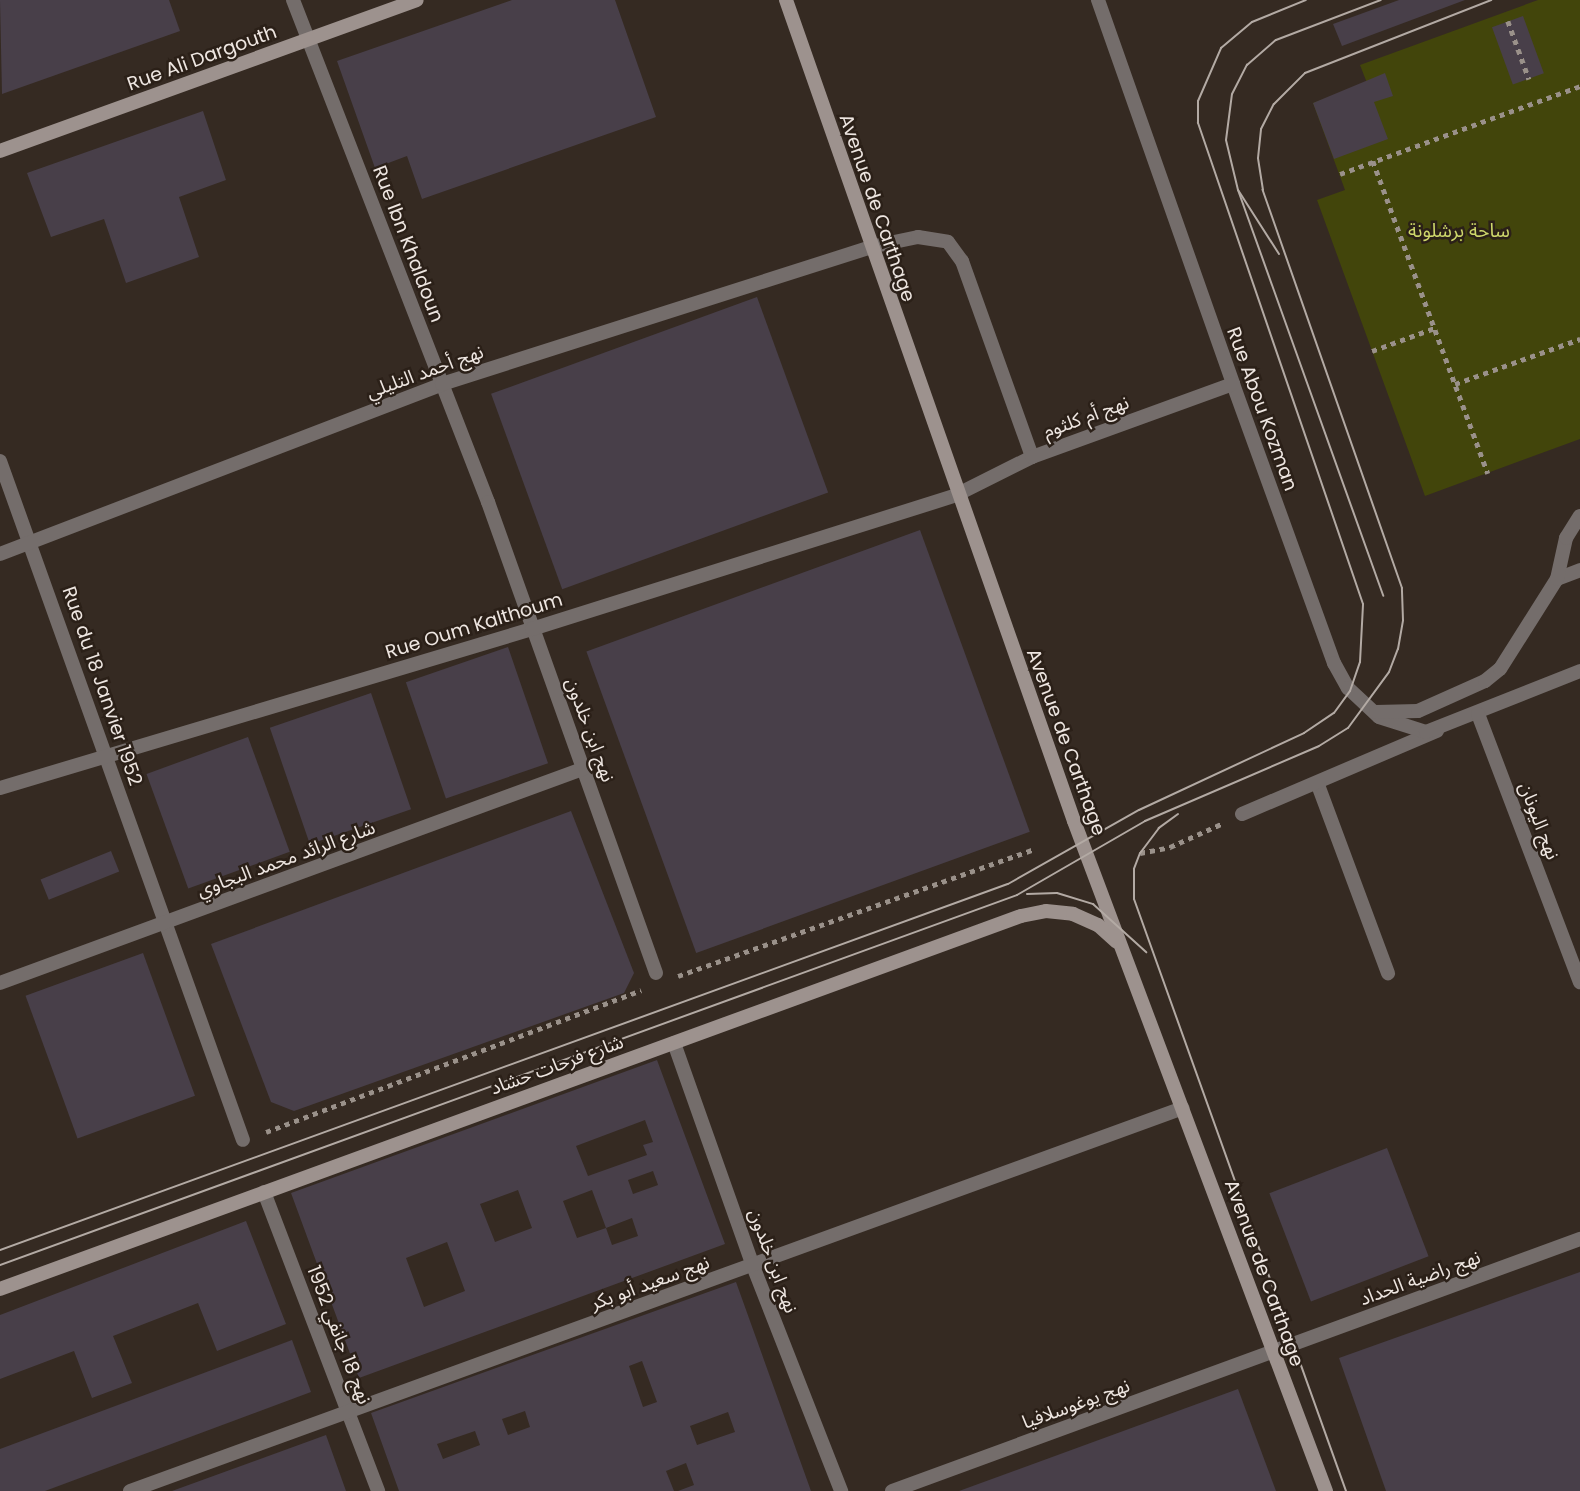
<!DOCTYPE html>
<meta charset="utf-8">
<style>
body{margin:0}
#map{position:relative;width:1580px;height:1491px;overflow:hidden;background:#352a22;font-family:Poppins,"Noto Sans Arabic",sans-serif}
div>[style]{position:absolute}
.green>*{inset:0;background:#42450b}
.building>*{inset:0;background:#483f49;transform-origin:0 0}
.path>*{height:4.5px;margin-top:-2.25px;transform-origin:0;background:repeating-linear-gradient(90deg,#9a918a 0 5px,transparent 0 10px)}
.lane>*{height:14px;margin:-7px;padding:0 7px;transform-origin:7px;border-radius:7px;background:#746d6b}
.street>*{height:14px;margin:-7px;padding:0 7px;transform-origin:7px;border-radius:7px;background:#746d6b}
.secondary>*{height:14px;margin:-7px;padding:0 7px;transform-origin:7px;border-radius:7px;background:#9d928e}
.tram>*{height:2px;margin:-1px;padding:0 1px;transform-origin:1px;border-radius:1px;background:#b3aaa4}
span{translate:-50% -50%;white-space:nowrap;text-align:center;line-height:1.15;-webkit-text-stroke:5px #2b2018;paint-order:stroke}
.street-label{font-size:19px;color:#eee6e1}
.park-label{font-size:19px;color:#ced76b}
</style>
<div id="map">
<div class="green">
<div style="clip-path:polygon(1538px 0,1580px 0,1580px 439px,1425px 496px,1317px 200px,1345px 190px,1313px 103px,1367px 83px,1360px 65px)"></div>
</div>
<div class="building">
<div style="clip-path:polygon(0 0,169px 0,180px 31px,2px 94px)"></div>
<div style="clip-path:polygon(512px 0,615px 0,656px 117px,422px 199px,407px 156px,375px 168px,337px 61px)"></div>
<div style="clip-path:polygon(1399px 0,1465px 0,1342px 46px,1333px 24px)"></div>
<div style="left:1523px;top:16px;width:61px;height:33px;rotate:70deg"></div>
<div style="clip-path:polygon(1385px 73px,1393px 96px,1374px 102px,1388px 139px,1334px 159px,1313px 103px)"></div>
<div style="clip-path:polygon(203px 111px,226px 180px,179px 197px,199px 257px,126px 283px,104px 219px,51px 237px,27px 173px)"></div>
<div style="left:757px;top:297px;width:208px;height:283px;rotate:70deg"></div>
<div style="left:920px;top:530px;width:321px;height:355px;rotate:70deg"></div>
<div style="left:508px;top:647px;width:123px;height:108px;rotate:71deg"></div>
<div style="left:371px;top:693px;width:123px;height:107px;rotate:71deg"></div>
<div style="left:248px;top:737px;width:122px;height:108px;rotate:70deg"></div>
<div style="clip-path:polygon(571px 811px,634px 973px,624px 993px,294px 1111px,271px 1102px,211px 944px)"></div>
<div style="left:111px;top:851px;width:22px;height:76px;rotate:68deg"></div>
<div style="left:143px;top:953px;width:152px;height:125px;rotate:70deg"></div>
<div style="clip-path:polygon(evenodd,657px 1060px,725px 1244px,359px 1378px,291px 1193px,657px 1060px,645px 1120px,653px 1142px,643px 1145px,647px 1155px,588px 1176px,576px 1146px,645px 1120px,657px 1060px,653px 1171px,658px 1185px,633px 1194px,628px 1180px,653px 1171px,657px 1060px,518px 1190px,532px 1228px,495px 1242px,480px 1204px,518px 1190px,657px 1060px,592px 1190px,606px 1228px,577px 1238px,563px 1201px,592px 1190px,657px 1060px,632px 1218px,638px 1236px,612px 1245px,606px 1228px,632px 1218px,657px 1060px,447px 1242px,465px 1291px,424px 1307px,406px 1258px,447px 1242px)"></div>
<div style="left:1387px;top:1148px;width:116px;height:126px;rotate:69deg"></div>
<div style="clip-path:polygon(246px 1221px,286px 1324px,217px 1351px,198px 1303px,113px 1336px,132px 1383px,92px 1398px,74px 1351px,0 1379px,0 1315px)"></div>
<div style="clip-path:polygon(1580px 1272px,1580px 1491px,1386px 1491px,1339px 1358px)"></div>
<div style="clip-path:polygon(evenodd,736px 1282px,811px 1491px,678px 1491px,694px 1485px,686px 1463px,666px 1471px,674px 1491px,399px 1491px,371px 1413px,736px 1282px,642px 1361px,657px 1402px,643px 1407px,629px 1366px,642px 1361px,736px 1282px,525px 1411px,530px 1427px,508px 1435px,502px 1419px,525px 1411px,736px 1282px,728px 1412px,735px 1432px,697px 1445px,690px 1426px,728px 1412px,736px 1282px,475px 1431px,480px 1445px,443px 1459px,437px 1444px,475px 1431px)"></div>
<div style="clip-path:polygon(292px 1340px,311px 1392px,45px 1491px,0 1491px,0 1449px)"></div>
<div style="clip-path:polygon(1238px 1389px,1276px 1491px,959px 1491px)"></div>
<div style="clip-path:polygon(326px 1435px,346px 1491px,172px 1491px)"></div>
</div>
<div class="path">
<div style="left:1508px;top:21px;width:62px;rotate:70.1deg"></div>
<div style="left:1373px;top:161px;width:333px;rotate:69.8deg"></div>
<div style="left:1340px;top:174px;width:256px;rotate:-20.1deg"></div>
<div style="left:1372px;top:351px;width:67px;rotate:-20.1deg"></div>
<div style="left:1455px;top:384px;width:133px;rotate:-19.8deg"></div>
<div style="left:1140px;top:853px;width:31px;rotate:-11deg"></div>
<div style="left:1170px;top:847px;width:56px;rotate:-24.3deg"></div>
<div style="left:678px;top:976px;width:378px;rotate:-19.6deg"></div>
<div style="left:266px;top:1132px;width:401px;rotate:-20.7deg"></div>
</div>
<div class="lane">
<div style="left:1318px;top:785px;width:201px;rotate:69.6deg"></div>
<div style="left:1242px;top:814px;width:212px;rotate:-23.1deg"></div>
</div>
<div class="street">
<div style="left:293px;top:0;width:539px;rotate:68.77deg"></div>
<div style="left:488px;top:502px;width:500px;rotate:70.37deg"></div>
<div style="left:1098px;top:0;width:407px;rotate:70.6deg"></div>
<div style="left:1233px;top:384px;width:297px;rotate:70.1deg"></div>
<div style="left:1334px;top:663px;width:29px;rotate:61deg"></div>
<div style="left:1348px;top:688px;width:42px;rotate:43.1deg"></div>
<div style="left:1379px;top:717px;width:49px;rotate:17.7deg"></div>
<div style="left:1426px;top:732px;width:166px;rotate:-21.6deg"></div>
<div style="left:0;top:461px;width:721px;rotate:70.31deg"></div>
<div style="left:0;top:554px;width:474px;rotate:-21deg"></div>
<div style="left:442px;top:384px;width:449px;rotate:-17.7deg"></div>
<div style="left:870px;top:247px;width:49px;rotate:-11.8deg"></div>
<div style="left:918px;top:237px;width:30px;rotate:9deg"></div>
<div style="left:948px;top:242px;width:24px;rotate:54deg"></div>
<div style="left:962px;top:261px;width:208px;rotate:70.3deg"></div>
<div style="left:1557px;top:579px;width:25px;rotate:-21deg"></div>
<div style="left:1376px;top:712px;width:42px;rotate:-1.4deg"></div>
<div style="left:1418px;top:711px;width:73px;rotate:-24.1deg"></div>
<div style="left:1485px;top:681px;width:19px;rotate:-39deg"></div>
<div style="left:1500px;top:669px;width:107px;rotate:-57.7deg"></div>
<div style="left:1557px;top:579px;width:42px;rotate:-77.6deg"></div>
<div style="left:1566px;top:538px;width:26px;rotate:-58deg"></div>
<div style="left:1478px;top:714px;width:287px;rotate:69.2deg"></div>
<div style="left:0;top:788px;width:555px;rotate:-16.64deg"></div>
<div style="left:532px;top:629px;width:445px;rotate:-17.5deg"></div>
<div style="left:956px;top:495px;width:85px;rotate:-26.6deg"></div>
<div style="left:1032px;top:457px;width:214px;rotate:-20deg"></div>
<div style="left:0;top:983px;width:623px;rotate:-20.18deg"></div>
<div style="left:674px;top:1043px;width:237px;rotate:70.5deg"></div>
<div style="left:753px;top:1266px;width:242px;rotate:68.6deg"></div>
<div style="left:264px;top:1192px;width:320px;rotate:69.1deg"></div>
<div style="left:130px;top:1491px;width:1120px;rotate:-19.99deg"></div>
<div style="left:892px;top:1491px;width:733px;rotate:-20.12deg"></div>
</div>
<div class="secondary">
<div style="left:786px;top:0;width:870px;rotate:70.67deg"></div>
<div style="left:1074px;top:821px;width:716px;rotate:69.39deg"></div>
<div style="left:0;top:151px;width:443px;rotate:-19.9deg"></div>
<div style="left:0;top:1289px;width:1087px;rotate:-20.07deg"></div>
<div style="left:1021px;top:916px;width:25px;rotate:-11deg"></div>
<div style="left:1046px;top:911px;width:27px;rotate:6deg"></div>
<div style="left:1073px;top:914px;width:27px;rotate:24deg"></div>
<div style="left:1098px;top:925px;width:25px;rotate:42deg"></div>
</div>
<div class="tram">
<div style="left:1238px;top:190px;width:431px;rotate:70.3deg"></div>
<div style="left:1279px;top:254px;width:76px;rotate:-122.6deg"></div>
<div style="left:1238px;top:190px;width:51px;rotate:-103.5deg"></div>
<div style="left:1226px;top:140px;width:46px;rotate:-82.6deg"></div>
<div style="left:1232px;top:94px;width:33px;rotate:-63deg"></div>
<div style="left:1247px;top:65px;width:38px;rotate:-41deg"></div>
<div style="left:1276px;top:40px;width:112px;rotate:-20.9deg"></div>
<div style="left:1178px;top:814px;width:24px;rotate:144deg"></div>
<div style="left:1159px;top:828px;width:31px;rotate:127deg"></div>
<div style="left:1140px;top:853px;width:17px;rotate:111deg"></div>
<div style="left:1134px;top:869px;width:30px;rotate:90deg"></div>
<div style="left:1134px;top:899px;width:629px;rotate:70.3deg"></div>
<div style="left:1027px;top:894px;width:30px;rotate:-2deg"></div>
<div style="left:1057px;top:893px;width:38px;rotate:17deg"></div>
<div style="left:1093px;top:904px;width:72px;rotate:42.2deg"></div>
<div style="left:0;top:1250px;width:1072px;rotate:-19.96deg"></div>
<div style="left:1008px;top:884px;width:150px;rotate:-29.5deg"></div>
<div style="left:1139px;top:810px;width:182px;rotate:-25deg"></div>
<div style="left:1304px;top:733px;width:36px;rotate:-34deg"></div>
<div style="left:1334px;top:713px;width:27px;rotate:-54deg"></div>
<div style="left:1350px;top:691px;width:31px;rotate:-71deg"></div>
<div style="left:1360px;top:662px;width:58px;rotate:-87deg"></div>
<div style="left:1363px;top:604px;width:509px;rotate:-108.93deg"></div>
<div style="left:1198px;top:123px;width:22px;rotate:-90deg"></div>
<div style="left:1198px;top:101px;width:58px;rotate:-66.5deg"></div>
<div style="left:1221px;top:48px;width:40px;rotate:-40deg"></div>
<div style="left:1252px;top:22px;width:58px;rotate:-22.2deg"></div>
<div style="left:0;top:1265px;width:1082px;rotate:-19.99deg"></div>
<div style="left:1017px;top:895px;width:148px;rotate:-30deg"></div>
<div style="left:1145px;top:821px;width:189px;rotate:-23.3deg"></div>
<div style="left:1319px;top:746px;width:34px;rotate:-32deg"></div>
<div style="left:1348px;top:728px;width:69px;rotate:-53.8deg"></div>
<div style="left:1389px;top:672px;width:25px;rotate:-69deg"></div>
<div style="left:1398px;top:649px;width:29px;rotate:-80deg"></div>
<div style="left:1403px;top:620px;width:32px;rotate:-92deg"></div>
<div style="left:1402px;top:588px;width:422px;rotate:-109.3deg"></div>
<div style="left:1263px;top:190px;width:32px;rotate:-99deg"></div>
<div style="left:1258px;top:158px;width:29px;rotate:-84deg"></div>
<div style="left:1261px;top:129px;width:28px;rotate:-63deg"></div>
<div style="left:1274px;top:104px;width:44px;rotate:-45deg"></div>
<div style="left:1305px;top:73px;width:200px;rotate:-21.4deg"></div>
</div>
<div class="street-label">
<span style="left:202px;top:58px;rotate:-20deg">Rue Ali Dargouth</span>
<span style="left:877px;top:208px;rotate:71deg">Avenue de Carthage</span>
<span style="left:408px;top:244px;rotate:69deg">Rue Ibn Khaldoun</span>
<span style="left:425px;top:372px;rotate:-20deg">نهج أحمد التليلي</span>
<span style="left:1262px;top:409px;rotate:70deg">Rue Abou Kozman</span>
<span style="left:1086px;top:417px;rotate:-20deg">نهج أم كلثوم</span>
<span style="left:474px;top:626px;rotate:-17deg">Rue Oum Kalthoum</span>
<span style="left:102px;top:686px;rotate:71deg">Rue du 18 Janvier 1952</span>
<span style="left:590px;top:730px;rotate:70deg">نهج ابن خلدون</span>
<span style="left:1066px;top:742px;rotate:70deg">Avenue de Carthage</span>
<span style="left:1539px;top:821px;rotate:69deg">نهج اليونان</span>
<span style="left:286px;top:859px;rotate:-20deg">شارع الرائد محمد البجاوي</span>
<span style="left:557px;top:1065px;rotate:-20deg">شارع فرحات حشاد</span>
<span style="left:773px;top:1261px;rotate:70deg">نهج ابن خلدون</span>
<span style="left:1264px;top:1273px;rotate:70deg">Avenue de Carthage</span>
<span style="left:1420px;top:1278px;rotate:-20deg">نهج راضية الحداد</span>
<span style="left:650px;top:1283px;rotate:-20deg">نهج سعيد أبو بكر</span>
<span style="left:339px;top:1335px;rotate:69deg">نهج 18 جانفي 1952</span>
<span style="left:1076px;top:1404px;rotate:-20deg">نهج يوغوسلافيا</span>
</div>
<div class="park-label">
<span style="left:1459px;top:231px">ساحة برشلونة</span>
</div>
</div>
